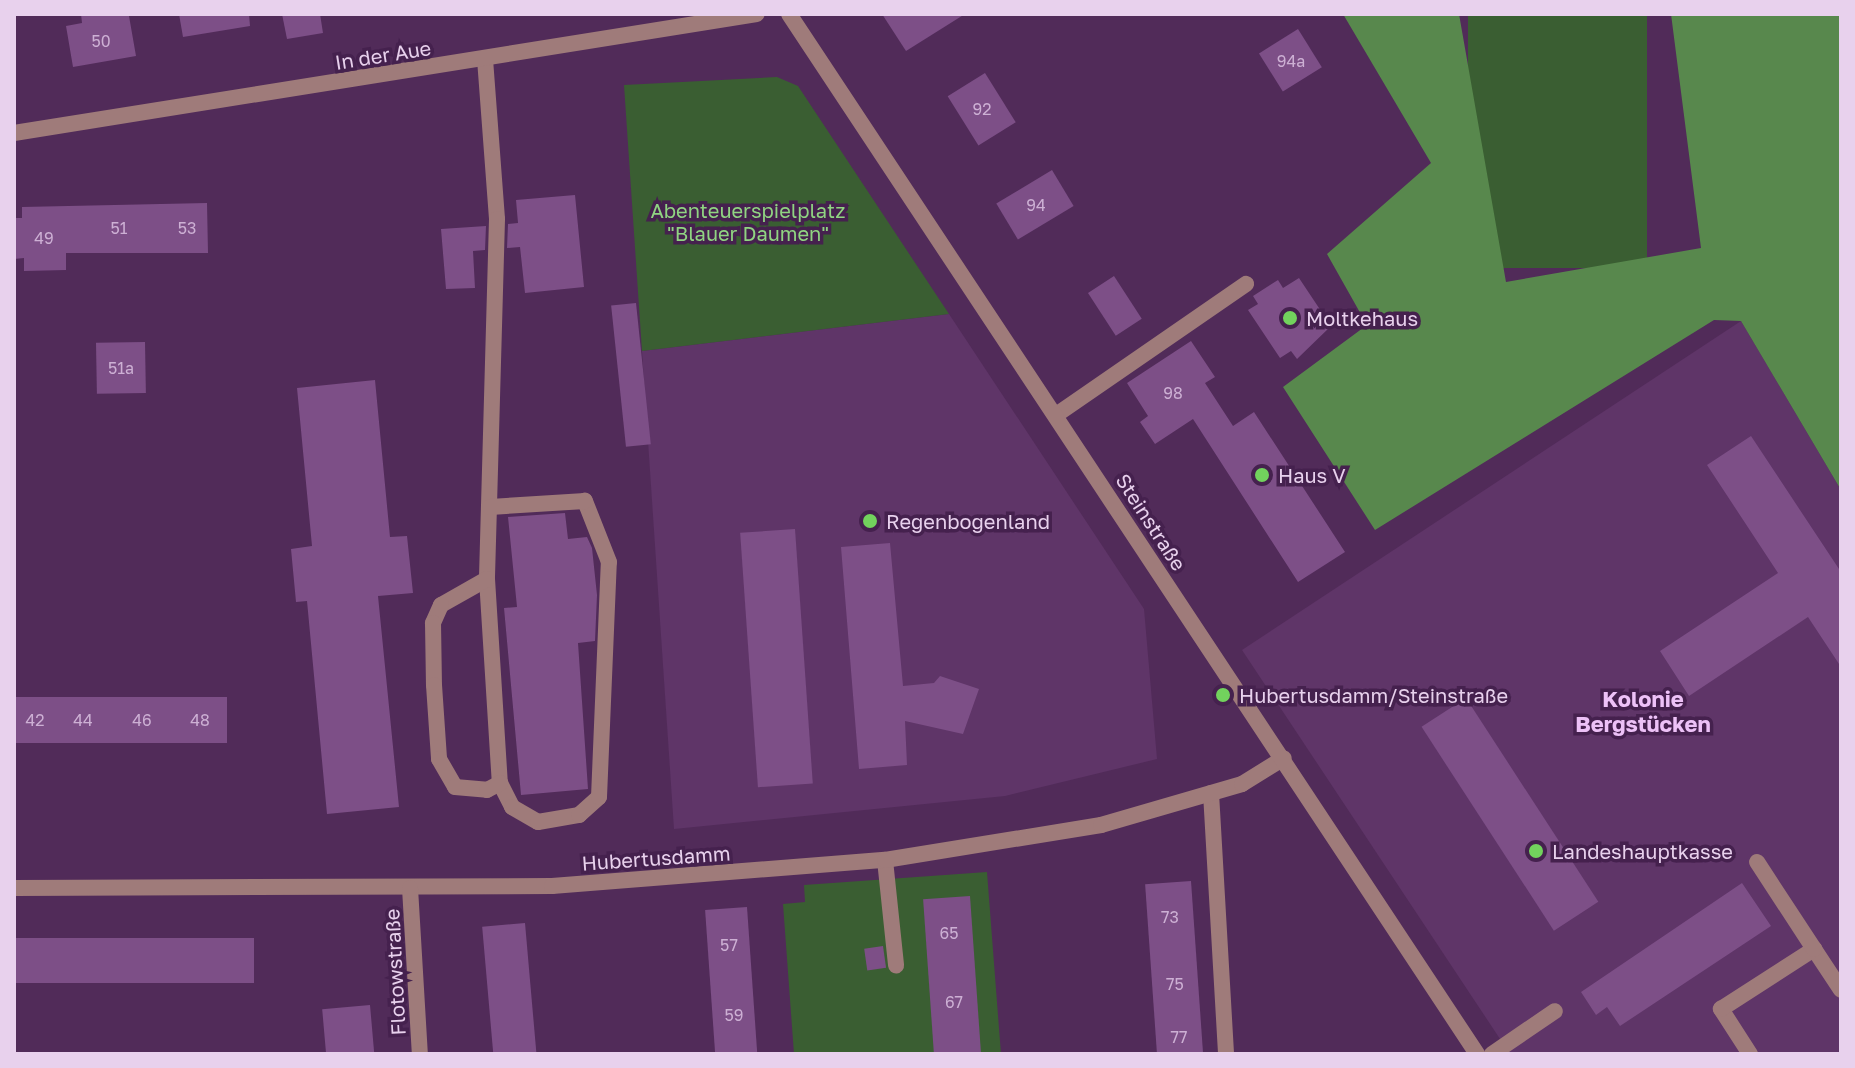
<!DOCTYPE html>
<meta charset="utf-8">
<style>
body{margin:0}
#map{position:relative;width:1855px;height:1068px;overflow:hidden;background:#512b59;font-family:"Golos Text",sans-serif}
div>[style]{position:absolute}
.built>*{inset:0;background:#5f3568}
.green>*{inset:0;background:#3a5e32;transform-origin:0 0}
.forest>*{inset:0;background:#58884d}
.building>*{inset:0;background:#7d4f87;transform-origin:0 0}
.service>*{height:16px;margin:-8px;padding:0 8px;transform-origin:8px;border-radius:8px;background:#9f7b7a}
.minor>*{height:16px;margin:-8px;padding:0 8px;transform-origin:8px;border-radius:8px;background:#9f7b7a}
.tertiary>*{height:16px;margin:-8px;padding:0 8px;transform-origin:8px;border-radius:8px;background:#9f7b7a}
.dots>*{width:22px;height:22px;translate:-50% -50%;box-sizing:border-box;border:4px solid #45214e;border-radius:50%}
span{translate:-50% -50%;white-space:nowrap;text-align:center;line-height:1.15;-webkit-text-stroke:7px #45214e;paint-order:stroke}
.number-label{font-size:16px;color:#cdb0d4}
.number-label span{-webkit-text-stroke-width:0}
.street-label{font-size:20px;color:#e8d1ed}
.park-label{font-size:20px;color:#90d482}
.poi-label{font-size:20px;color:#e8d1ed}
.left{translate:0 -50%;text-align:left}
.neighbourhood-label{font-size:22px;color:#edc1f7;font-weight:700}
.frame{position:absolute;inset:0;border:16px solid #e8d1ed;pointer-events:none}
</style>
<div id="map">
<div class="built">
<div style="clip-path:polygon(949px 314px,1144px 609px,1157px 759px,1005px 796px,674px 829px,642px 351px)"></div>
<div style="clip-path:polygon(1741px 321px,1841px 490px,1841px 1054px,1510px 1054px,1242px 650px)"></div>
</div>
<div class="green">
<div style="left:1468px;top:14px;width:179px;height:254px"></div>
<div style="clip-path:polygon(777px 77px,798px 86px,949px 314px,642px 351px,624px 85px)"></div>
<div style="clip-path:polygon(987px 872px,1001px 1054px,794px 1054px,783px 904px,805px 902px,804px 885px)"></div>
</div>
<div class="forest">
<div style="clip-path:polygon(1343px 14px,1459px 14px,1506px 282px,1701px 248px,1671px 14px,1841px 14px,1841px 490px,1741px 321px,1714px 320px,1375px 530px,1283px 387px,1367px 325px,1327px 254px,1431px 163px)"></div>
</div>
<div class="building">
<div style="clip-path:polygon(81px 14px,129px 16px,136px 56px,73px 67px,66px 26px,82px 23px)"></div>
<div style="clip-path:polygon(179px 14px,249px 14px,250px 26px,183px 37px)"></div>
<div style="clip-path:polygon(282px 14px,320px 14px,323px 33px,287px 39px)"></div>
<div style="clip-path:polygon(882px 14px,965px 14px,906px 51px)"></div>
<div style="left:1298px;top:29px;width:45px;height:46px;rotate:58deg"></div>
<div style="left:985px;top:73px;width:58px;height:44px;rotate:58deg"></div>
<div style="left:1052px;top:170px;width:42px;height:65px;rotate:59deg"></div>
<div style="clip-path:polygon(575px 195px,584px 287px,525px 293px,520px 247px,507px 248px,508px 224px,518px 223px,516px 200px)"></div>
<div style="clip-path:polygon(207px 203px,208px 253px,66px 253px,66px 270px,24px 271px,24px 258px,14px 259px,14px 218px,22px 218px,22px 207px)"></div>
<div style="clip-path:polygon(486px 226px,485px 250px,473px 251px,475px 288px,446px 289px,441px 229px)"></div>
<div style="left:1114px;top:276px;width:51px;height:31px;rotate:57deg"></div>
<div style="clip-path:polygon(1299px 278px,1331px 326px,1297px 359px,1291px 351px,1280px 358px,1248px 310px,1258px 304px,1253px 296px,1278px 280px,1283px 288px)"></div>
<div style="left:636px;top:303px;width:142px;height:25px;rotate:84deg"></div>
<div style="clip-path:polygon(1191px 341px,1215px 377px,1205px 383px,1233px 426px,1254px 412px,1345px 552px,1298px 582px,1193px 419px,1155px 444px,1140px 422px,1148px 416px,1127px 383px)"></div>
<div style="left:145px;top:342px;width:51px;height:49px;rotate:89deg"></div>
<div style="clip-path:polygon(375px 380px,390px 537px,407px 536px,413px 593px,378px 596px,399px 807px,327px 814px,307px 601px,296px 602px,291px 549px,312px 546px,297px 388px)"></div>
<div style="clip-path:polygon(1751px 436px,1841px 572px,1841px 667px,1808px 617px,1689px 696px,1660px 651px,1778px 573px,1707px 465px)"></div>
<div style="clip-path:polygon(565px 513px,568px 539px,587px 537px,592px 548px,597px 595px,595px 641px,578px 643px,588px 789px,521px 795px,504px 608px,517px 607px,508px 517px)"></div>
<div style="left:795px;top:529px;width:255px;height:55px;rotate:86deg"></div>
<div style="clip-path:polygon(890px 543px,903px 686px,934px 683px,940px 676px,979px 689px,963px 734px,905px 721px,907px 765px,859px 769px,841px 547px)"></div>
<div style="left:14px;top:697px;width:213px;height:46px"></div>
<div style="left:1466px;top:698px;width:243px;height:53px;rotate:57deg"></div>
<div style="left:1191px;top:881px;width:173px;height:46px;rotate:86deg"></div>
<div style="clip-path:polygon(1742px 883px,1771px 926px,1620px 1026px,1607px 1007px,1596px 1015px,1581px 992px)"></div>
<div style="left:970px;top:896px;width:158px;height:47px;rotate:86deg"></div>
<div style="left:747px;top:907px;width:147px;height:42px;rotate:86deg"></div>
<div style="left:525px;top:923px;width:131px;height:43px;rotate:85deg"></div>
<div style="left:14px;top:938px;width:240px;height:45px"></div>
<div style="left:883px;top:946px;width:22px;height:19px;rotate:82deg"></div>
<div style="left:370px;top:1005px;width:49px;height:48px;rotate:85deg"></div>
</div>
<div class="service">
<div style="left:485px;top:59px;width:160px;rotate:85.7deg"></div>
<div style="left:497px;top:219px;width:360px;rotate:91.6deg"></div>
<div style="left:487px;top:579px;width:204px;rotate:86.4deg"></div>
<div style="left:500px;top:783px;width:27px;rotate:63deg"></div>
<div style="left:512px;top:807px;width:30px;rotate:30deg"></div>
<div style="left:538px;top:822px;width:42px;rotate:-9.7deg"></div>
<div style="left:579px;top:815px;width:27px;rotate:-42deg"></div>
<div style="left:599px;top:797px;width:235px;rotate:-87.6deg"></div>
<div style="left:609px;top:562px;width:66px;rotate:-111.5deg"></div>
<div style="left:585px;top:501px;width:95px;rotate:176.4deg"></div>
<div style="left:1056px;top:415px;width:231px;rotate:-34.6deg"></div>
<div style="left:487px;top:579px;width:53px;rotate:150.5deg"></div>
<div style="left:441px;top:605px;width:20px;rotate:114deg"></div>
<div style="left:433px;top:623px;width:62px;rotate:89.1deg"></div>
<div style="left:434px;top:685px;width:74px;rotate:86.1deg"></div>
<div style="left:439px;top:759px;width:32px;rotate:60deg"></div>
<div style="left:455px;top:787px;width:32px;rotate:5deg"></div>
<div style="left:487px;top:790px;width:15px;rotate:-28deg"></div>
<div style="left:1211px;top:793px;width:261px;rotate:86.7deg"></div>
<div style="left:885px;top:860px;width:106px;rotate:84deg"></div>
<div style="left:1814px;top:949px;width:49px;rotate:56.6deg"></div>
<div style="left:1492px;top:1054px;width:76px;rotate:-34.3deg"></div>
<div style="left:1750px;top:1054px;width:54px;rotate:-122.8deg"></div>
<div style="left:1721px;top:1009px;width:111px;rotate:-32.8deg"></div>
<div style="left:1814px;top:949px;width:104px;rotate:-123.2deg"></div>
</div>
<div class="minor">
<div style="left:14px;top:133px;width:752px;rotate:-9.1deg"></div>
<div style="left:14px;top:888px;width:538px;rotate:-0.21deg"></div>
<div style="left:552px;top:886px;width:334px;rotate:-4.5deg"></div>
<div style="left:885px;top:860px;width:219px;rotate:-9.2deg"></div>
<div style="left:1101px;top:825px;width:147px;rotate:-16.2deg"></div>
<div style="left:1242px;top:784px;width:49px;rotate:-31.8deg"></div>
<div style="left:410px;top:888px;width:166px;rotate:86.6deg"></div>
</div>
<div class="tertiary">
<div style="left:789px;top:14px;width:1247px;rotate:56.51deg"></div>
</div>
<div class="dots">
<div style="left:1290px;top:318px;background:#72d25d"></div>
<div style="left:1262px;top:475px;background:#72d25d"></div>
<div style="left:870px;top:521px;background:#72d25d"></div>
<div style="left:1223px;top:695px;background:#72d25d"></div>
<div style="left:1536px;top:851px;background:#72d25d"></div>
</div>
<div class="number-label">
<span style="left:101px;top:41px">50</span>
<span style="left:1291px;top:61px">94a</span>
<span style="left:982px;top:109px">92</span>
<span style="left:1036px;top:205px">94</span>
<span style="left:119px;top:228px">51</span>
<span style="left:187px;top:228px">53</span>
<span style="left:44px;top:238px">49</span>
<span style="left:121px;top:368px">51a</span>
<span style="left:1173px;top:393px">98</span>
<span style="left:35px;top:720px">42</span>
<span style="left:83px;top:720px">44</span>
<span style="left:142px;top:720px">46</span>
<span style="left:200px;top:720px">48</span>
<span style="left:1170px;top:917px">73</span>
<span style="left:949px;top:933px">65</span>
<span style="left:729px;top:945px">57</span>
<span style="left:1175px;top:984px">75</span>
<span style="left:954px;top:1002px">67</span>
<span style="left:734px;top:1015px">59</span>
<span style="left:1179px;top:1037px">77</span>
</div>
<div class="street-label">
<span style="left:383px;top:55px;rotate:-9deg">In der Aue</span>
<span style="left:1151px;top:522px;rotate:57deg">Steinstraße</span>
<span style="left:656px;top:858px;rotate:-4deg">Hubertusdamm</span>
<span style="left:395px;top:972px;rotate:-93deg">Flotowstraße</span>
</div>
<div class="park-label">
<span style="left:748px;top:222px">Abenteuerspielplatz<br>"Blauer Daumen"</span>
</div>
<div class="poi-label">
<span class="left" style="left:1306px;top:318px">Moltkehaus</span>
<span class="left" style="left:1278px;top:475px">Haus V</span>
<span class="left" style="left:886px;top:521px">Regenbogenland</span>
<span class="left" style="left:1239px;top:695px">Hubertusdamm/Steinstraße</span>
<span class="left" style="left:1552px;top:851px">Landeshauptkasse</span>
</div>
<div class="neighbourhood-label">
<span style="left:1643px;top:711px">Kolonie<br>Bergstücken</span>
</div>
<div class="frame"></div>
</div>
